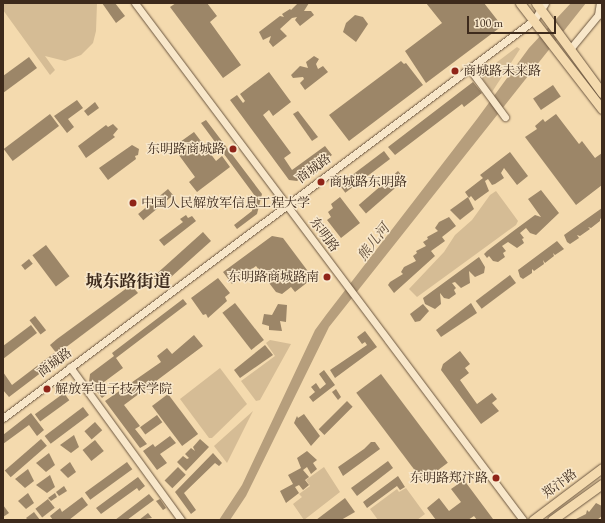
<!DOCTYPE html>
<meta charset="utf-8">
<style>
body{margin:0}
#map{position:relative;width:605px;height:523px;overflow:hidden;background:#f4daae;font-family:"EB Garamond","Noto Serif SC",serif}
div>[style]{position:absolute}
.green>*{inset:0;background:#d5bc95}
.water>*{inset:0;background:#b69e7c}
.building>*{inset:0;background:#9c8668;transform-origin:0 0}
.roads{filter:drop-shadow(0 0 1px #6b5640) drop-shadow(0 0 1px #6b5640)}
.minor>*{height:7px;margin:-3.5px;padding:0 3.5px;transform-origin:3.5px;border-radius:3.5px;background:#f8e7ca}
.major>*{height:9px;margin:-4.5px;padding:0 4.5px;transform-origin:4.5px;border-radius:4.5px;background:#f4daae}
.dots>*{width:11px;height:11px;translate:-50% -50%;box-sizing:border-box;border:2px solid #f8e7ca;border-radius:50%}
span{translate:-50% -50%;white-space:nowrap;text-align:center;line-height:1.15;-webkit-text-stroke:3px #f8e7ca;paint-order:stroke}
.poi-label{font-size:13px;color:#3d2a1c}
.left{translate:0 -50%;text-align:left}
.right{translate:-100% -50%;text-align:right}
.street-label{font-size:13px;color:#3d2a1c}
.water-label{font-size:14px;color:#614d39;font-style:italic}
.district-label{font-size:17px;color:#3d2a1c;font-weight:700}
.frame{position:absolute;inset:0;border:4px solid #3d2a1c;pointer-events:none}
.scale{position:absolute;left:467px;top:16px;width:89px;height:18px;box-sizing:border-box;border:2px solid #3d2a1c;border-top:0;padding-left:5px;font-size:12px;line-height:14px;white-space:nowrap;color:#3d2a1c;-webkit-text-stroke:3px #f8e7ca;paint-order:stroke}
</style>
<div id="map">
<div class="green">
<div style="clip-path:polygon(3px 3px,97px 3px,96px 31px,93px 43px,81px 55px,65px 61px,45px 56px,55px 70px,50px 75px,3px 10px)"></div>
<div style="clip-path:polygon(517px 47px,520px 49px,492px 92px,480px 75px)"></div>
<div style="clip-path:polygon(496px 191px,518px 221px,516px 225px,417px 297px,409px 289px,444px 252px,455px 235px,472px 220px,490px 195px)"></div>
<div style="clip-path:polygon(270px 340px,291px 344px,260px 400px,256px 401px,241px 381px,275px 356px,266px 343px)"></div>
<div style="clip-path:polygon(220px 368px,247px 404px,212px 438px,209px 438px,180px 399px)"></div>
<div style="clip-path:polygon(253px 411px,227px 463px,214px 446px)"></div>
<div style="clip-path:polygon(324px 467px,340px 492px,304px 520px,293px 504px,302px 497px,299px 494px,310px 486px,306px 480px)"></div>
<div style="clip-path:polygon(406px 488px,425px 514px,417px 520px,378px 520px,370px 509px,397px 489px,399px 492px)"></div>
</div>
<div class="water">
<div style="clip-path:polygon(571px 3px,586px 3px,329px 327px,246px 496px,230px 520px,219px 520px,242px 485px,315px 330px,326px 315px,477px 119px,529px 48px)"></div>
</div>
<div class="building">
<div style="clip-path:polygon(102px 3px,115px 3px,125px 16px,116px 23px)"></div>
<div style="clip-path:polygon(176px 3px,207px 3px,217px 16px,210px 22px,241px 65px,223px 78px,170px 7px)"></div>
<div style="clip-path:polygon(298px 3px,309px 3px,304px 11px,311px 11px,314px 15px,300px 26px,295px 20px,297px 17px,292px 18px,280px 29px,287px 36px,273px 47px,269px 42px,271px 36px,263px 40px,259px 32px,280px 16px,284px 17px,282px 14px,290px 9px,291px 10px)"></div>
<div style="clip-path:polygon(426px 3px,484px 3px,502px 26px,426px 83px,405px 51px,442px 23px)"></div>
<div style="clip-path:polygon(355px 15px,363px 17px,368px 24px,356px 42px,343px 32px,346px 23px)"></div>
<div style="clip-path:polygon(314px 56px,319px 59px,316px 64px,318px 69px,323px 66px,328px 72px,305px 90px,300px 83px,304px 79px,303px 77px,293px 78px,291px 75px,300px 66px,308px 68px,306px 62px)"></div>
<div style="clip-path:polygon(29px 57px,37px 68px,3px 93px,3px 76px)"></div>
<div style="clip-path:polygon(401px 61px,404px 64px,406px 63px,423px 85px,349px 141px,329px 115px)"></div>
<div style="clip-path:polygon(269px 72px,291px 102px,273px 116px,269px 110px,263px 115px,291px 153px,284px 158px,292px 170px,325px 146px,332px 155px,297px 181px,289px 180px,230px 100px,237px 95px,243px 103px,245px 101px,240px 94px)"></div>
<div style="clip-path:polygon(473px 82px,482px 93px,464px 107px,462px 104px,395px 155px,388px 147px)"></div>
<div style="left:553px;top:85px;width:14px;height:24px;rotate:56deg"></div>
<div style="clip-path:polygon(77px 100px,83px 108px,68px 119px,74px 127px,67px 133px,54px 116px)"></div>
<div style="clip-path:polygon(95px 102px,99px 108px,88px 116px,84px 111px)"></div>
<div style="clip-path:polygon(298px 111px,318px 137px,312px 141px,293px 114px)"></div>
<div style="left:50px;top:114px;width:15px;height:58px;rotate:53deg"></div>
<div style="clip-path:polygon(556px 114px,579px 144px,582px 141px,595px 158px,602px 153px,602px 185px,576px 205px,525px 137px,537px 129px,535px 126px,543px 119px,545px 122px)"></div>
<div style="clip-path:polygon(206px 120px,262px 194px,257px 214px,237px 229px,234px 225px,252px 211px,255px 196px,201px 123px)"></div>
<div style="clip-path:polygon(113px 124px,118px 129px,113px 135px,115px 137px,86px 158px,78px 146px,106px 125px,108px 127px)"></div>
<div style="clip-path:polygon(194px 132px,216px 161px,222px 156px,230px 167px,197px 192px,189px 182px,195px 177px,173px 147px)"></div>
<div style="clip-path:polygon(132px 145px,139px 149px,138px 155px,135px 156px,136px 159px,108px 180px,99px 168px)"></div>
<div style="left:384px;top:151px;width:10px;height:56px;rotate:53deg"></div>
<div style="clip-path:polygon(510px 152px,528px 176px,517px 185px,504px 168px,501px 173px,504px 178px,495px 184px,492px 185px,488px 179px,485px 181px,489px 191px,475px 201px,471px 196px,469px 198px,465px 192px,483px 178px,480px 175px)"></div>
<div style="left:398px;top:171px;width:11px;height:52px;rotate:49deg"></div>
<div style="left:168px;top:189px;width:8px;height:39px;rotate:50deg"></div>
<div style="clip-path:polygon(541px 190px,559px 213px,536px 235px,530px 233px,526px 228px,520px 233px,524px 238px,522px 239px,524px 243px,517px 248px,508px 242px,502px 246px,506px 251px,503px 253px,505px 257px,498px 262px,493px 261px,489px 256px,487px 258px,484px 254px,487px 251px,516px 229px,535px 215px,541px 217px,528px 199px)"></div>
<div style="clip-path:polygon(340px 197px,360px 223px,341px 238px,327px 220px,331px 217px,328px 212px,333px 208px,331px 204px)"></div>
<div style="clip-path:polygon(468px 197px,474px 209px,460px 220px,450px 210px)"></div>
<div style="clip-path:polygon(602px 208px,602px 221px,600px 218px,600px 221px,591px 228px,588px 227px,590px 229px,580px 236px,577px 235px,579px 238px,570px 244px,567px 242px,564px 235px)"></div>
<div style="clip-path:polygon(186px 215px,188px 218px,192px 216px,196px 221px,164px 246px,159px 240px,183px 222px,180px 219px)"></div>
<div style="clip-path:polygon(449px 217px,456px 226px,442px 237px,445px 241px,431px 251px,435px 256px,394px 293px,388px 285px,390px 282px,403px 274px,401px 272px,404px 267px,416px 261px,413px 256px,417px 253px,416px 251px,426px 246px,423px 242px,428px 239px,427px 237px,438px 231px,435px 228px,439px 222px)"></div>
<div style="left:203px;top:232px;width:12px;height:68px;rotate:48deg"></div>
<div style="clip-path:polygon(272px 236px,283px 238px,313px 278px,295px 292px,291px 287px,282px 294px,276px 292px,256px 266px,232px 284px,223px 272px)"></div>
<div style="clip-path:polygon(557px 241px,564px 249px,555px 255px,553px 253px,554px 256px,545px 263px,543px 260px,544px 264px,534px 271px,532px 269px,532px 273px,523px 279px,520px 277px,518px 270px)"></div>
<div style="left:46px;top:245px;width:39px;height:17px;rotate:53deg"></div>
<div style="clip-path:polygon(479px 257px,485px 267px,484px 273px,475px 277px,469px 271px,470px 283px,461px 288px,455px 282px,452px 283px,456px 288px,454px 290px,456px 294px,449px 299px,444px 298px,440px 293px,441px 304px,435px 309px,425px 304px,423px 298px)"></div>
<div style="left:29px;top:259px;width:6px;height:10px;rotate:51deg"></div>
<div style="left:510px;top:275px;width:10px;height:43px;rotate:53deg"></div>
<div style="clip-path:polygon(218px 278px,230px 293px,225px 297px,227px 301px,208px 318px,206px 314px,203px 315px,191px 298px)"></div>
<div style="clip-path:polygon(131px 285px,138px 293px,57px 354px,50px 345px,57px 339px)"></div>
<div style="clip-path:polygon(183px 299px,187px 304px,116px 358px,123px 368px,100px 385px,107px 394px,102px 398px,89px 382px,90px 374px,114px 356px,112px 353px)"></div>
<div style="left:235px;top:303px;width:47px;height:16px;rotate:52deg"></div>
<div style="clip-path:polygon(471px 303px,477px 313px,441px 337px,436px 330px)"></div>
<div style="clip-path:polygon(278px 304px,287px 305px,286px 322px,280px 321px,282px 331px,269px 330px,269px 326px,262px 324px,264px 314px,272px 315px)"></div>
<div style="clip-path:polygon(423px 304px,429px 311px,420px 321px,415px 322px,410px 314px)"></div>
<div style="left:35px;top:316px;width:18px;height:7px;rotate:52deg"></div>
<div style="clip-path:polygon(31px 325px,37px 333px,3px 359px,3px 346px)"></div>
<div style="clip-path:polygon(365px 331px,377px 347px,335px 378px,330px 370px,367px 345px,365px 342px,362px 344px,357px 337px)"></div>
<div style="clip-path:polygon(194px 335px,203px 346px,124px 405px,140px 426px,135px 429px,147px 444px,140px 448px,105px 401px,161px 362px,157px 356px,167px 348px,172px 354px)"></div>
<div style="clip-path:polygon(265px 345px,273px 355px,240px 378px,234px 370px)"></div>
<div style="clip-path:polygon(460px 351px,470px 364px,465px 368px,469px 373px,460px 380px,477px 404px,492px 393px,497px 399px,492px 403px,499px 411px,481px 424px,441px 370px,443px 364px)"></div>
<div style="clip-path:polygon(54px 353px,59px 359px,9px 397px,3px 390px,3px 372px,12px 385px)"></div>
<div style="clip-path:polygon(324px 370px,335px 385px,313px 402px,309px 397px,315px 392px,311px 387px,316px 383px,320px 389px,326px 384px,319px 374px)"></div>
<div style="left:381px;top:374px;width:111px;height:31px;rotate:53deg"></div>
<div style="clip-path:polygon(336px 389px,341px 397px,338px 400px,332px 392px)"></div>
<div style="left:64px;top:393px;width:9px;height:36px;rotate:54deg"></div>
<div style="left:168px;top:394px;width:50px;height:20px;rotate:53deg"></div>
<div style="left:347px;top:401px;width:8px;height:40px;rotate:45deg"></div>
<div style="left:83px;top:407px;width:10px;height:48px;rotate:53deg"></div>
<div style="clip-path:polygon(31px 413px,44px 430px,37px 436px,29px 425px,3px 444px,3px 435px)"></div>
<div style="clip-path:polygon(304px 414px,320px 436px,311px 446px,294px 423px,297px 416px,298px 418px)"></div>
<div style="left:157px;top:415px;width:9px;height:21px;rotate:54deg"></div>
<div style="left:95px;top:422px;width:11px;height:14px;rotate:49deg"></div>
<div style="clip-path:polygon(74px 435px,79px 447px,71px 453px,60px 445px)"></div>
<div style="clip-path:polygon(170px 436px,176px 443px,160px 454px,167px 463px,157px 470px,143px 451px,153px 444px,155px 447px)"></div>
<div style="left:41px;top:439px;width:9px;height:48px;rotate:49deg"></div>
<div style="clip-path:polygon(200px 439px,209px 447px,186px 471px,177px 462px,183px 456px,187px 459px,189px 458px,185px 454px,191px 448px,195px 451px,193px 447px)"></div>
<div style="left:95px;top:440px;width:14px;height:16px;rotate:51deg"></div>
<div style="clip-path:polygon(371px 442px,375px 442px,380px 449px,343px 476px,338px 467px,364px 449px)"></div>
<div style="clip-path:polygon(307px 451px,317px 460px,313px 463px,317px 469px,311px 474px,307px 467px,303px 470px,309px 477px,305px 480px,309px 485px,303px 490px,299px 485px,295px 487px,299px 493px,286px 503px,280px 491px,293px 484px,288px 475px,301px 468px,297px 458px)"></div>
<div style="clip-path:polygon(49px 453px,55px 465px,46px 472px,36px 463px)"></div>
<div style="clip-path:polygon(213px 453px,222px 463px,219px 466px,215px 463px,184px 493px,196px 510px,191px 514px,175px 492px)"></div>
<div style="clip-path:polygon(388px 461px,393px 468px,357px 496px,351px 488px)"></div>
<div style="clip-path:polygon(70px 462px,76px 472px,68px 478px,60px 470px)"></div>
<div style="left:127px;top:462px;width:9px;height:52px;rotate:54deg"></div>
<div style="left:178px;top:467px;width:11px;height:19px;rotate:45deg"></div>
<div style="clip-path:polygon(28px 469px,34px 481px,25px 488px,15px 479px)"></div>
<div style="clip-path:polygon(50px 475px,55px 487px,47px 493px,36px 485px)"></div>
<div style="clip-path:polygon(398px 476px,405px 487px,400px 490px,397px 486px,367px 508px,363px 502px)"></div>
<div style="clip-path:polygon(138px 477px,145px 486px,139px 491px,137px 488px,101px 514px,96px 508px)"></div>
<div style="clip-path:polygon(464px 480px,493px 519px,477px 520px,474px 516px,468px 520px,436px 520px,427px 508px,439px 498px,449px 511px,461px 502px,451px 489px)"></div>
<div style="clip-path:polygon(64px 486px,67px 491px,59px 496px,56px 492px)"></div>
<div style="clip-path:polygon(28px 493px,34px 503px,26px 509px,18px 501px)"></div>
<div style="clip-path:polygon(55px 493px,57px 497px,51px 501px,48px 498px)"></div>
<div style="clip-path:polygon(149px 494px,154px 500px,127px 520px,115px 520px)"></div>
<div style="clip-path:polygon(82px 497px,88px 505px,69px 520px,53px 520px,50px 516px,60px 508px,62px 512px)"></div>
<div style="clip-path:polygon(345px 498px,355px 512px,341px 520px,316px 520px)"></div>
<div style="left:48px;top:499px;width:11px;height:16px;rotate:52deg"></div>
<div style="clip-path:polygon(160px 499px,166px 508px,163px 510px,156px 501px)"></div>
<div style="clip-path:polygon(596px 503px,602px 506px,602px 516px,597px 520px,574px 520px,586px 514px,587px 510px,589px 512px)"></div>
<div style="clip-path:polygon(3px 505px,9px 513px,3px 517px)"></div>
<div style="clip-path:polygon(34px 512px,40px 520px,28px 520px,26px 518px)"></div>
<div style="clip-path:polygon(148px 513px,152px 518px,139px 520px)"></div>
</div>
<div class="roads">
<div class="minor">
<div style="left:135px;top:3px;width:646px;rotate:53.11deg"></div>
<div style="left:570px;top:49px;width:44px;rotate:-50.5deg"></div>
<div style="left:598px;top:15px;width:12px;rotate:-81deg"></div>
<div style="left:469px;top:68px;width:61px;rotate:53.7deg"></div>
<div style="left:70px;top:367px;width:189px;rotate:54deg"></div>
<div style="left:3px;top:418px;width:664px;rotate:-36.85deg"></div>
<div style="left:534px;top:20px;width:20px;rotate:-57deg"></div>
</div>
<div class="major">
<div style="left:520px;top:3px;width:134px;rotate:52.3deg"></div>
<div style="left:536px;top:3px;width:112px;rotate:53.7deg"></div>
<div style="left:533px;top:520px;width:86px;rotate:-37deg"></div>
<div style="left:552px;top:520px;width:62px;rotate:-35.8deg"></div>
</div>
</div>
<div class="dots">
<div style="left:455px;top:71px;background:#8f2418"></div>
<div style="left:233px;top:149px;background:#8f2418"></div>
<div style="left:321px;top:182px;background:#8f2418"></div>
<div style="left:133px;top:203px;background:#8f2418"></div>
<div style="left:327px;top:277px;background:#8f2418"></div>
<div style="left:47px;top:389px;background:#8f2418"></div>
<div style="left:496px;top:478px;background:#8f2418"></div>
</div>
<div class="poi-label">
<span class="left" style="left:463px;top:71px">商城路未来路</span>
<span class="right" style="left:225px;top:149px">东明路商城路</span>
<span class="left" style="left:329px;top:182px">商城路东明路</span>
<span class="left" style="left:141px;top:203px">中国人民解放军信息工程大学</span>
<span class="right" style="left:319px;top:277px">东明路商城路南</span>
<span class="left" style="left:55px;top:389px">解放军电子技术学院</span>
<span class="right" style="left:488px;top:478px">东明路郑汴路</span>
</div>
<div class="street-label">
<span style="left:314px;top:169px;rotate:-37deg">商城路</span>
<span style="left:324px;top:235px;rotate:53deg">东明路</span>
<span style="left:55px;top:363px;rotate:-37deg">商城路</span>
<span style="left:560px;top:484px;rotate:-37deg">郑汴路</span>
</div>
<div class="water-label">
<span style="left:373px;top:242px;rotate:-52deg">熊儿河</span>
</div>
<div class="district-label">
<span style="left:128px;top:282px">城东路街道</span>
</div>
<div class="frame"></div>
<div class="scale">100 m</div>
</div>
